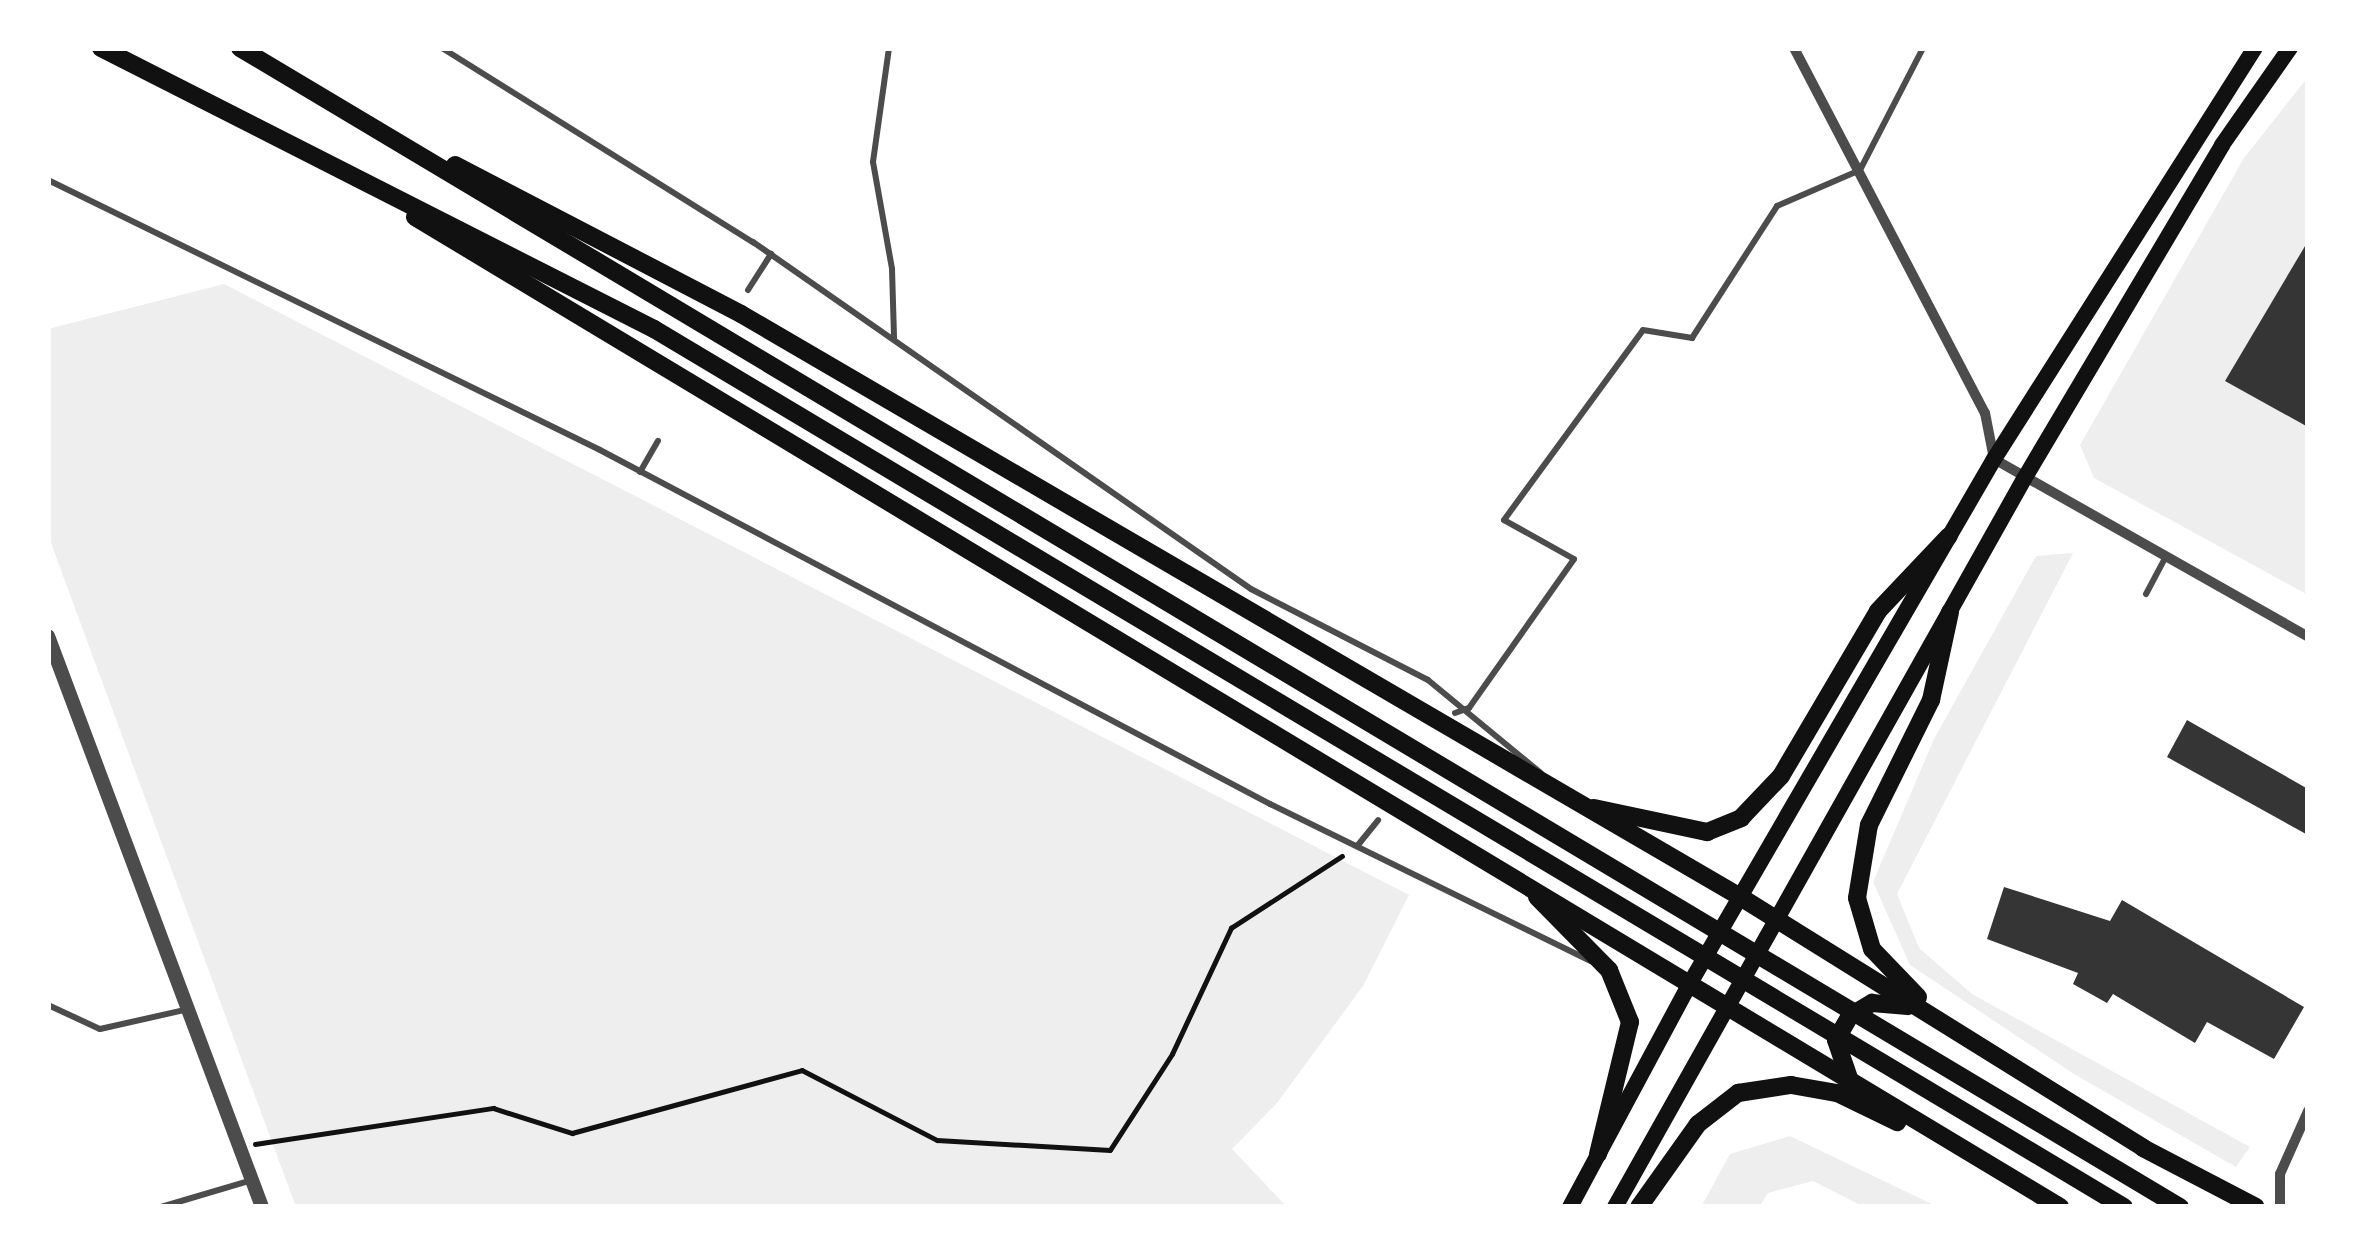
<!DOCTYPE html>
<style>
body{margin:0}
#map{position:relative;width:2356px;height:1255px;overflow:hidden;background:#fff;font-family:Manrope,sans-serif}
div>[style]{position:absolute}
.green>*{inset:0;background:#eee}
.building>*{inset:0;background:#353535}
.path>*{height:4.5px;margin:-2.25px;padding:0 2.25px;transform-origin:2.25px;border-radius:2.25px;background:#111}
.service>*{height:6px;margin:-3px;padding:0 3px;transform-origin:3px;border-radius:3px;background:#4c4c4c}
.minor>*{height:10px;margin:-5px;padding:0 5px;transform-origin:5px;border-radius:5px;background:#4c4c4c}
.tertiary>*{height:14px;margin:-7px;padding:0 7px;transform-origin:7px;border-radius:7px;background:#4c4c4c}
.primary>*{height:16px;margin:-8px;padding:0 8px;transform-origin:8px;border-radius:8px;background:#111}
.trunk>*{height:18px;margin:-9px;padding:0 9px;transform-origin:9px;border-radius:9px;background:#111}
span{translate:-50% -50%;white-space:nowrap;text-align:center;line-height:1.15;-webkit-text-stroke:12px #fff;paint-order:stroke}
.frame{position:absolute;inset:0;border:51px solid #fff;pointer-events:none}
</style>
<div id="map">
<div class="green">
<div style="clip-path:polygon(2308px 77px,2308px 595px,2094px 478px,2080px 445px,2244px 158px)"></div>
<div style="clip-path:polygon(224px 284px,1409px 895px,1363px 986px,1277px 1103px,1232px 1149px,1287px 1207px,296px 1207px,48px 535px,48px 329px)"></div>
<div style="clip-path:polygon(2073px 553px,1897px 894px,1919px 948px,1972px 994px,2250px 1147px,2236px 1167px,2074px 1074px,1910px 965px,1873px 882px,1934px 739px,2036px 556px)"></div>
<div style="clip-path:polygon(1790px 1136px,1938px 1207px,1864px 1207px,1813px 1181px,1768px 1193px,1759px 1207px,1701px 1207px,1730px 1154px)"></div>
</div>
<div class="building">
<div style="clip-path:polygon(2308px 241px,2308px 427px,2225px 381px)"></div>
<div style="clip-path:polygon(2187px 720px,2308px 789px,2306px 834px,2167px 757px)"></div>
<div style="clip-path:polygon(2004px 887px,2110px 921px,2122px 900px,2304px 1007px,2274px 1059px,2207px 1022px,2195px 1043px,2113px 994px,2107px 1003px,2073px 984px,2078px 973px,1987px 939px)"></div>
</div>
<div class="path">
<div style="left:255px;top:1144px;width:241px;rotate:-8.6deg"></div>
<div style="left:493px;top:1108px;width:83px;rotate:17.6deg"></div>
<div style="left:572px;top:1133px;width:238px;rotate:-15.3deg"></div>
<div style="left:802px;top:1070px;width:152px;rotate:27.4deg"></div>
<div style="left:937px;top:1140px;width:173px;rotate:3.3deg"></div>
<div style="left:1110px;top:1150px;width:114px;rotate:-57.1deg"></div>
<div style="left:1172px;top:1054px;width:139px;rotate:-64.9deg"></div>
<div style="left:1231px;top:928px;width:132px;rotate:-33deg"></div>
</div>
<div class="service">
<div style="left:442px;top:48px;width:367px;rotate:32deg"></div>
<div style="left:753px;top:242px;width:607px;rotate:34.87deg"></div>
<div style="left:1251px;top:589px;width:199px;rotate:27.2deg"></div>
<div style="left:1428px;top:680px;width:146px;rotate:39.5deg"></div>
<div style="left:889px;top:48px;width:115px;rotate:98deg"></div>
<div style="left:873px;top:162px;width:109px;rotate:79.9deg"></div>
<div style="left:892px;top:269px;width:69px;rotate:88.3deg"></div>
<div style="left:48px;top:180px;width:614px;rotate:26.06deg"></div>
<div style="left:600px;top:450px;width:758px;rotate:27.85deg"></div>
<div style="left:1270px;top:804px;width:357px;rotate:26.1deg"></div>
<div style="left:748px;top:290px;width:43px;rotate:-57.4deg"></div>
<div style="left:640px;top:472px;width:36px;rotate:-60deg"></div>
<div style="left:2146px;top:594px;width:40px;rotate:-62deg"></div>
<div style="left:1455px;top:713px;width:15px;rotate:-20deg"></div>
<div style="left:1469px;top:708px;width:182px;rotate:-54.8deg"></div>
<div style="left:1574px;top:559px;width:80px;rotate:-150.9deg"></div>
<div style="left:1504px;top:520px;width:235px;rotate:-53.8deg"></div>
<div style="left:1643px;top:330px;width:50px;rotate:9.3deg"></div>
<div style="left:1692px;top:338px;width:157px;rotate:-57.2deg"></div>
<div style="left:1777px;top:206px;width:90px;rotate:-23.4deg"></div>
<div style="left:1860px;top:170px;width:137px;rotate:-62.7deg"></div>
<div style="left:1358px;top:845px;width:32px;rotate:-51deg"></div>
<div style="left:48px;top:1005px;width:57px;rotate:24.8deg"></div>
<div style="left:100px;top:1029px;width:86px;rotate:-12.7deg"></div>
<div style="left:161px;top:1207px;width:92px;rotate:-16.5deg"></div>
</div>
<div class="minor">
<div style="left:1794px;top:48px;width:412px;rotate:62.4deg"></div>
<div style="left:1985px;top:413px;width:47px;rotate:78.9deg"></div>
<div style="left:1994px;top:459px;width:361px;rotate:29.5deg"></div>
<div style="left:2280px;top:1207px;width:33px;rotate:-90deg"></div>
<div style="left:2280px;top:1174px;width:69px;rotate:-66deg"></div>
</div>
<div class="tertiary">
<div style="left:48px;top:636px;width:610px;rotate:69.45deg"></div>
</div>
<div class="primary">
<div style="left:1570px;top:1207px;width:252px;rotate:-61.8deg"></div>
<div style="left:1689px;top:985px;width:608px;rotate:-59.89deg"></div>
<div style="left:1994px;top:459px;width:487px;rotate:-57.6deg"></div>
<div style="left:1615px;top:1207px;width:835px;rotate:-60.67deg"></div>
<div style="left:2024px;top:479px;width:388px;rotate:-59.3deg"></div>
<div style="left:2222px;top:145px;width:118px;rotate:-55deg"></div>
</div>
<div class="trunk">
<div style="left:101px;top:48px;width:620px;rotate:26.94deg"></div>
<div style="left:654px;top:329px;width:1712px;rotate:30.85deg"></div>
<div style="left:240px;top:48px;width:2260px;rotate:30.86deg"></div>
<div style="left:455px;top:165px;width:322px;rotate:27.5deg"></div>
<div style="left:741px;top:314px;width:1159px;rotate:30.26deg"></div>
<div style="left:1742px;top:898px;width:473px;rotate:31.9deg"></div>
<div style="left:2143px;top:1148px;width:127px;rotate:27.6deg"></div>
<div style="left:415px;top:217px;width:1920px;rotate:31.04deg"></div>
<div style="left:1594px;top:808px;width:116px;rotate:12deg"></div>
<div style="left:1707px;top:832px;width:37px;rotate:-22deg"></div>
<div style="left:1741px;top:818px;width:58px;rotate:-46.4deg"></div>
<div style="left:1781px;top:776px;width:191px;rotate:-59.5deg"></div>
<div style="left:1878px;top:611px;width:103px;rotate:-46.6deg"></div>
<div style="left:1537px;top:897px;width:103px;rotate:45.4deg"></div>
<div style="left:1609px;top:970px;width:56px;rotate:68deg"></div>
<div style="left:1630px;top:1022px;width:136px;rotate:103.6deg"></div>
<div style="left:1918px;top:997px;width:66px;rotate:-133.8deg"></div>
<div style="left:1872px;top:949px;width:53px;rotate:-106.4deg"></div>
<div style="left:1857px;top:898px;width:74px;rotate:-80.7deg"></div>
<div style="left:1869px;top:825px;width:140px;rotate:-63.6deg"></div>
<div style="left:1931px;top:700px;width:90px;rotate:-77.8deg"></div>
<div style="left:1850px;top:1081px;width:43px;rotate:-108.9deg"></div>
<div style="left:1836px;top:1040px;width:28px;rotate:-60deg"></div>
<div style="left:1850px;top:1016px;width:26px;rotate:-31deg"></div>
<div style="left:1872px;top:1003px;width:36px;rotate:5deg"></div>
<div style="left:1639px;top:1207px;width:102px;rotate:-54.6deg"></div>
<div style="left:1698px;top:1124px;width:51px;rotate:-37.8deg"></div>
<div style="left:1738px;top:1093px;width:54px;rotate:-8.6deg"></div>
<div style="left:1791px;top:1085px;width:47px;rotate:9.9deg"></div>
<div style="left:1837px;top:1093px;width:67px;rotate:25.8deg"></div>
</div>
<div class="frame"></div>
</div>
